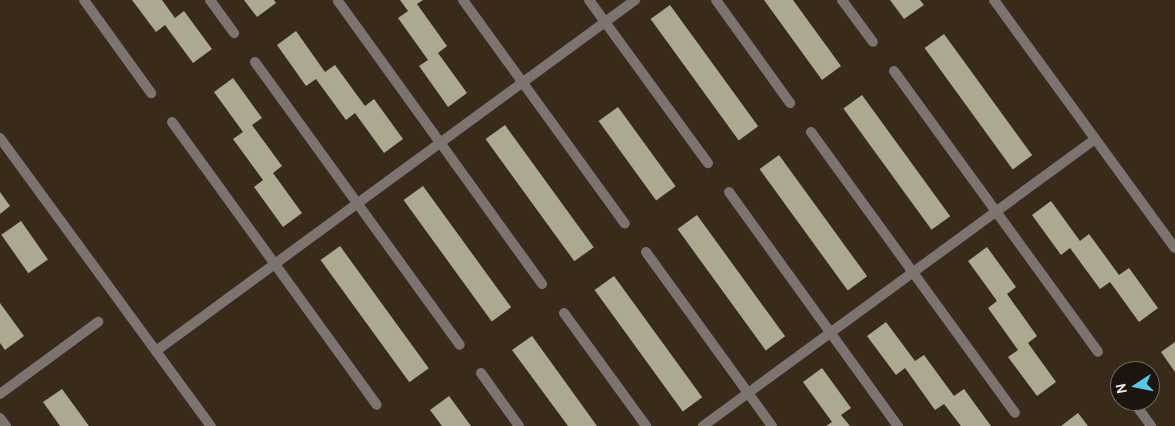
<!DOCTYPE html>
<style>
body{margin:0}
#map{position:relative;width:1175px;height:426px;overflow:hidden;background:#392b1c;font-family:Cabin,sans-serif}
div>[style]{position:absolute}
.building>*{inset:0;background:#ada891;transform-origin:0 0}
.lane>*{height:10px;margin:-5px;padding:0 5px;transform-origin:5px;border-radius:5px;background:#7d736f}
span{translate:-50% -50%;white-space:nowrap;text-align:center;line-height:1.15;-webkit-text-stroke:5px #1b150e;paint-order:stroke}
.north{position:absolute;left:1110px;top:361px;width:50px;height:50px;box-sizing:border-box;background:#1b150e;border:1px solid #726b63;border-radius:50%;rotate:259deg;font-size:14px;font-weight:700;line-height:20px;text-align:center;color:#f4ebe2}
.north::after{content:'';display:block;margin:auto;width:18px;height:22px;background:#59c8e4;clip-path:polygon(50% 0,100% 100%,50% 72%,0 100%)}
</style>
<div id="map">
<div class="building">
<div style="clip-path:polygon(132px 0,162px 0,175px 18px,184px 11px,212px 49px,193px 63px,165px 25px,156px 32px)"></div>
<div style="clip-path:polygon(244px 0,274px 0,276px 3px,257px 17px)"></div>
<div style="clip-path:polygon(400px 0,423px 0,417px 4px,447px 46px,438px 53px,467px 93px,448px 107px,419px 66px,428px 60px,398px 18px,408px 11px)"></div>
<div style="clip-path:polygon(764px 0,793px 0,841px 66px,822px 80px)"></div>
<div style="clip-path:polygon(890px 0,920px 0,924px 5px,904px 19px)"></div>
<div style="left:670px;top:5px;width:150px;height:24px;rotate:54deg"></div>
<div style="clip-path:polygon(296px 31px,325px 72px,335px 65px,365px 106px,374px 99px,403px 139px,384px 153px,355px 113px,346px 120px,316px 79px,306px 86px,277px 45px)"></div>
<div style="left:944px;top:34px;width:150px;height:24px;rotate:54deg"></div>
<div style="clip-path:polygon(233px 78px,262px 118px,252px 125px,282px 166px,273px 173px,302px 213px,283px 227px,254px 187px,263px 180px,233px 139px,243px 132px,214px 92px)"></div>
<div style="left:862px;top:95px;width:150px;height:23px;rotate:54deg"></div>
<div style="left:618px;top:107px;width:98px;height:24px;rotate:54deg"></div>
<div style="left:505px;top:125px;width:151px;height:24px;rotate:54deg"></div>
<div style="left:779px;top:155px;width:150px;height:24px;rotate:54deg"></div>
<div style="left:423px;top:186px;width:150px;height:24px;rotate:54deg"></div>
<div style="clip-path:polygon(0 192px,10px 206px,0 214px)"></div>
<div style="clip-path:polygon(1051px 201px,1080px 241px,1089px 234px,1119px 275px,1129px 268px,1158px 308px,1139px 322px,1110px 282px,1100px 289px,1070px 248px,1061px 255px,1032px 215px)"></div>
<div style="left:697px;top:215px;width:150px;height:24px;rotate:54deg"></div>
<div style="left:21px;top:221px;width:47px;height:24px;rotate:55deg"></div>
<div style="left:340px;top:246px;width:151px;height:24px;rotate:54deg"></div>
<div style="clip-path:polygon(987px 247px,1016px 287px,1007px 294px,1037px 336px,1028px 343px,1056px 382px,1037px 396px,1008px 357px,1018px 350px,988px 308px,997px 301px,968px 261px)"></div>
<div style="left:614px;top:276px;width:150px;height:24px;rotate:54deg"></div>
<div style="clip-path:polygon(0 303px,24px 336px,5px 350px,0 343px)"></div>
<div style="clip-path:polygon(886px 322px,915px 361px,924px 355px,954px 396px,964px 389px,991px 426px,961px 426px,944px 404px,935px 410px,905px 368px,896px 375px,867px 336px)"></div>
<div style="clip-path:polygon(532px 336px,561px 376px,597px 426px,568px 426px,512px 350px)"></div>
<div style="clip-path:polygon(1175px 342px,1175px 372px,1161px 352px)"></div>
<div style="clip-path:polygon(822px 368px,851px 408px,841px 415px,850px 426px,826px 426px,832px 422px,803px 382px)"></div>
<div style="clip-path:polygon(62px 389px,89px 426px,60px 426px,43px 402px)"></div>
<div style="clip-path:polygon(449px 396px,471px 426px,442px 426px,430px 410px)"></div>
<div style="clip-path:polygon(1078px 413px,1088px 426px,1061px 426px)"></div>
</div>
<div class="lane">
<div style="left:84px;top:0;width:115px;rotate:54.2deg"></div>
<div style="left:210px;top:0;width:41px;rotate:54deg"></div>
<div style="left:463px;top:0;width:276px;rotate:54.1deg"></div>
<div style="left:589px;top:0;width:202px;rotate:53.9deg"></div>
<div style="left:716px;top:0;width:127px;rotate:54.3deg"></div>
<div style="left:842px;top:0;width:52px;rotate:53.6deg"></div>
<div style="left:994px;top:0;width:307px;rotate:53.9deg"></div>
<div style="left:338px;top:1px;width:349px;rotate:54.2deg"></div>
<div style="left:255px;top:62px;width:349px;rotate:54.1deg"></div>
<div style="left:894px;top:71px;width:347px;rotate:54deg"></div>
<div style="left:172px;top:122px;width:349px;rotate:54.1deg"></div>
<div style="left:811px;top:132px;width:347px;rotate:54deg"></div>
<div style="left:0;top:138px;width:357px;rotate:53.8deg"></div>
<div style="left:729px;top:192px;width:289px;rotate:54.2deg"></div>
<div style="left:646px;top:252px;width:215px;rotate:54.1deg"></div>
<div style="left:564px;top:313px;width:140px;rotate:54deg"></div>
<div style="left:156px;top:351px;width:594px;rotate:-36.23deg"></div>
<div style="left:481px;top:373px;width:65px;rotate:54.4deg"></div>
<div style="left:0;top:394px;width:122px;rotate:-36.3deg"></div>
<div style="left:1133px;top:401px;width:31px;rotate:54deg"></div>
<div style="left:0;top:418px;width:10px;rotate:53deg"></div>
<div style="left:703px;top:426px;width:486px;rotate:-36.2deg"></div>
</div>
<div class="north">N</div>
</div>
